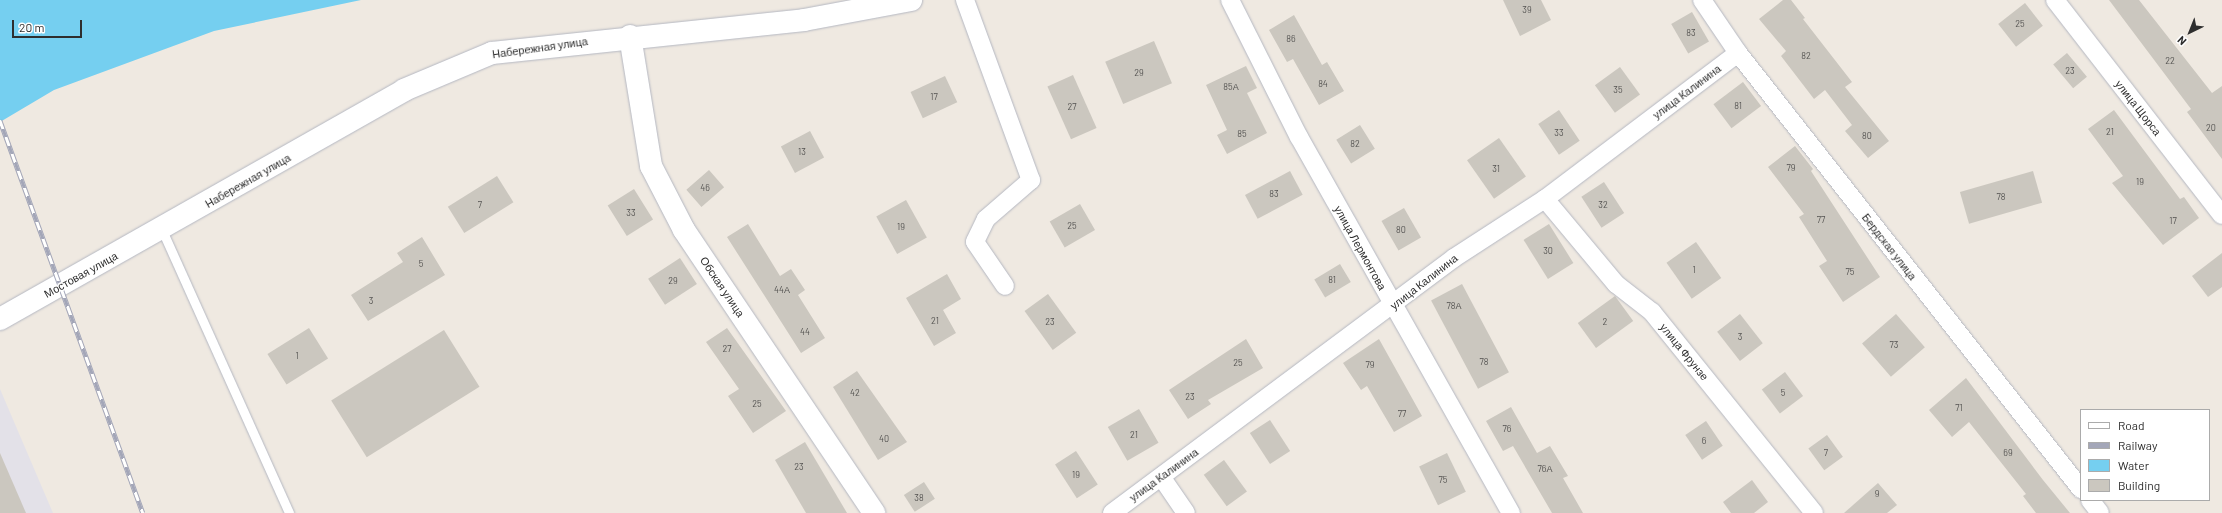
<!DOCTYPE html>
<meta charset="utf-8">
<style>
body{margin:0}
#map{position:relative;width:2222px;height:513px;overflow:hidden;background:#efe9e1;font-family:Barlow,sans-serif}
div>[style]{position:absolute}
.industrial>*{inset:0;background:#e3e1e8}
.water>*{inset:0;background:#75cff0}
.building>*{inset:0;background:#cbc7bf;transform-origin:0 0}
.roads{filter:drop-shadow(0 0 1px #b4b7c1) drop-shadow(0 0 1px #b4b7c1)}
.service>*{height:9px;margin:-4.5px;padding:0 4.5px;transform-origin:4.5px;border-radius:4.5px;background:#fff}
.minor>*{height:18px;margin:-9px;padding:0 9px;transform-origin:9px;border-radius:9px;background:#fff}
.tertiary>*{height:22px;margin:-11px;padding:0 11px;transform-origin:11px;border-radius:11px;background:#fff}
.rail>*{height:4.5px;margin-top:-2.25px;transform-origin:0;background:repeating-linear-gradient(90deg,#fff 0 9px,#a3a6b8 0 18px);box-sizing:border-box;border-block:1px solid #a3a6b8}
span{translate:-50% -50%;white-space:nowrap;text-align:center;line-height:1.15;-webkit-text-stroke:3px #fff;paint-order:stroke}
.number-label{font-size:9px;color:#555452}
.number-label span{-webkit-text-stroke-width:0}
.street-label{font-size:11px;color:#2e2e2e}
.legend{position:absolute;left:2080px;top:409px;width:130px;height:92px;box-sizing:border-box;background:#fff;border:1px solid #ababab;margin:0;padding:5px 7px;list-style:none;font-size:12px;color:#2e2e2e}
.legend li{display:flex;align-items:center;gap:8px;height:20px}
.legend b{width:20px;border:1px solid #ababab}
.north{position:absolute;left:2170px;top:12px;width:40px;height:40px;-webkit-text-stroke:3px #fff;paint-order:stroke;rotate:223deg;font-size:11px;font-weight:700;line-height:16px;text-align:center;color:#2e2e2e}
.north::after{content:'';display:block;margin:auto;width:14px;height:18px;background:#2e2e2e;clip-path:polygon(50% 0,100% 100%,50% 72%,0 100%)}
.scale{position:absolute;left:12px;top:20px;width:70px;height:18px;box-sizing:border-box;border:2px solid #2e2e2e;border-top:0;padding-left:5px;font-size:12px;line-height:14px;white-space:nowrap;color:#2e2e2e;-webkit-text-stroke:3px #fff;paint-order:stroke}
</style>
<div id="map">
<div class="industrial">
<div style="clip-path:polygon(0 389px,53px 513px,0 513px)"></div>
</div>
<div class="water">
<div style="clip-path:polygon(0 0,361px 0,214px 31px,54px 90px,0 122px)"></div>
</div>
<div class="building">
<div style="clip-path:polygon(1503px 0,1541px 0,1551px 20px,1520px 36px)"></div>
<div style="clip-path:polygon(1783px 0,1791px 0,1805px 18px,1803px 19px,1852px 82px,1845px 87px,1889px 141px,1868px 158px,1845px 131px,1852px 125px,1825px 90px,1814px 99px,1781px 56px,1786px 51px,1759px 19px)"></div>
<div style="clip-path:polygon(2109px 0,2139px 0,2212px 93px,2222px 86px,2222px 159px,2187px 112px,2191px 109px)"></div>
<div style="left:2025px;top:3px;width:29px;height:34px;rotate:52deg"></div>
<div style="left:1692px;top:12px;width:34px;height:24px;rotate:60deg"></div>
<div style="clip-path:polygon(1294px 15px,1322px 65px,1327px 62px,1344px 91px,1319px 105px,1293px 59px,1287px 62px,1269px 30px)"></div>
<div style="left:1154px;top:41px;width:46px;height:53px;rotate:67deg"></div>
<div style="left:2067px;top:53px;width:31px;height:18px;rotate:50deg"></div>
<div style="clip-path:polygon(1246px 66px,1257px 88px,1247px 93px,1267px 133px,1227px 154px,1217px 135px,1227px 130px,1206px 85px)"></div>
<div style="left:1620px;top:67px;width:34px;height:31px;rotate:54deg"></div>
<div style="left:1073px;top:75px;width:58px;height:28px;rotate:66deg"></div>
<div style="left:945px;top:76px;width:29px;height:38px;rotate:65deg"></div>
<div style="left:1743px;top:82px;width:30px;height:37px;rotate:53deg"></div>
<div style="left:1559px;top:110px;width:37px;height:25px;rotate:56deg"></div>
<div style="clip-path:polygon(2114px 110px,2180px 199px,2184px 197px,2199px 218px,2163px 245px,2112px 183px,2123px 176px,2088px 129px)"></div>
<div style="left:1360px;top:125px;width:28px;height:28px;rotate:58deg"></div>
<div style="left:810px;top:131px;width:30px;height:33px;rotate:62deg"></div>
<div style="left:1499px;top:138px;width:47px;height:39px;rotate:55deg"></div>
<div style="clip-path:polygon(1795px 146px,1813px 169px,1811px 171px,1880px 277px,1843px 302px,1819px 266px,1827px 261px,1799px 217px,1804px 214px,1768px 167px)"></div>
<div style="left:709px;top:170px;width:23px;height:30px;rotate:49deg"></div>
<div style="left:1290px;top:171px;width:27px;height:51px;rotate:62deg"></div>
<div style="left:2033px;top:171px;width:33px;height:76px;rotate:74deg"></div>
<div style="left:497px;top:176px;width:31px;height:58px;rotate:58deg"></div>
<div style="left:1604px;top:182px;width:37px;height:27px;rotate:57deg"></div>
<div style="left:634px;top:189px;width:36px;height:31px;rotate:58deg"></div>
<div style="left:906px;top:200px;width:43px;height:34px;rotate:61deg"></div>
<div style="left:1080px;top:204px;width:30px;height:35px;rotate:60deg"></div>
<div style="left:1404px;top:208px;width:34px;height:26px;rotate:60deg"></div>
<div style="clip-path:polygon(748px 224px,780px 276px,791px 269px,805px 290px,798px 295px,825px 338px,801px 353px,727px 237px)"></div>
<div style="left:1549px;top:224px;width:46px;height:30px;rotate:58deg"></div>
<div style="clip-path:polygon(422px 237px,445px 275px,368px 321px,351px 295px,403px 262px,397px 253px)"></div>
<div style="left:1696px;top:242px;width:44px;height:36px;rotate:55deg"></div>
<div style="clip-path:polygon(2222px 253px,2222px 287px,2208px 297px,2192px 276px)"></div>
<div style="left:680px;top:258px;width:31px;height:38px;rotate:57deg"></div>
<div style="left:1340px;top:264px;width:21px;height:30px;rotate:59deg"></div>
<div style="clip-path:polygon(947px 274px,961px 299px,943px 310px,956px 333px,934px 346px,906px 298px)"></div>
<div style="left:1462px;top:284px;width:100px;height:35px;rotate:62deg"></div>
<div style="left:1048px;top:294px;width:48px;height:29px;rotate:54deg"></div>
<div style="left:1615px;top:296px;width:31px;height:46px;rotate:54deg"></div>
<div style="left:1740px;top:314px;width:37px;height:29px;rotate:52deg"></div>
<div style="left:1896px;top:314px;width:44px;height:45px;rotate:49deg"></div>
<div style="left:309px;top:328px;width:36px;height:49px;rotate:58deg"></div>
<div style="clip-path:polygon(727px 328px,786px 411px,753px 433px,728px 396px,739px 389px,706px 342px)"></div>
<div style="left:444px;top:330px;width:67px;height:133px;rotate:58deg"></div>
<div style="clip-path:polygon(1246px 339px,1263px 368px,1208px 400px,1211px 404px,1188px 419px,1169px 390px)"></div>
<div style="clip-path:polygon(1379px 339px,1422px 416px,1394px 432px,1367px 386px,1361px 390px,1343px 363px)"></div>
<div style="clip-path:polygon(857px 371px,907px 442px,878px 460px,833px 387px)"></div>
<div style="left:1785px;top:372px;width:30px;height:29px;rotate:53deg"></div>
<div style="clip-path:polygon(1966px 378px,2043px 480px,2070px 513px,2036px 513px,2023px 496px,2026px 494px,1969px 422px,1952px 437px,1929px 410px)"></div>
<div style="clip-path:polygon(1511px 407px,1537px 453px,1550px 446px,1568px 476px,1563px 478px,1583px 513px,1552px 513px,1513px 446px,1503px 451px,1486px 421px)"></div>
<div style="left:1139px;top:409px;width:39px;height:36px;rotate:60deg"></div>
<div style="left:1270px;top:420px;width:37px;height:24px;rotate:57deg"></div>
<div style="left:1706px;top:421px;width:30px;height:25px;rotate:56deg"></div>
<div style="left:1827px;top:435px;width:27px;height:23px;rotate:54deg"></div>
<div style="clip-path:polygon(805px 442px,847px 513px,806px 513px,775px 460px)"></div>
<div style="left:1076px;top:451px;width:40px;height:25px;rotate:57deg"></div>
<div style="clip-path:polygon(0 453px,26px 513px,0 513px)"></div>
<div style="left:1447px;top:453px;width:43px;height:31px;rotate:64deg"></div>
<div style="left:1224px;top:460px;width:39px;height:25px;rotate:54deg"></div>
<div style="clip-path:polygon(1752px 480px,1768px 502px,1754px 513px,1731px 513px,1723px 502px)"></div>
<div style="left:924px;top:482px;width:20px;height:24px;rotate:57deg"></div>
<div style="clip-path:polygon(1878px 483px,1897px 505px,1887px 513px,1844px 513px)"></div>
</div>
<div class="roads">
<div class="service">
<div style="left:162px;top:230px;width:310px;rotate:65.8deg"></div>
</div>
<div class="minor">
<div style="left:965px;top:0;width:192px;rotate:69.9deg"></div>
<div style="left:1031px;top:180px;width:60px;rotate:139.1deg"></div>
<div style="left:986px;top:219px;width:25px;rotate:116deg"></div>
<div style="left:975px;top:242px;width:53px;rotate:55.7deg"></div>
<div style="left:1230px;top:0;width:153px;rotate:63.3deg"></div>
<div style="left:1299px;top:137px;width:432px;rotate:60.6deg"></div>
<div style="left:1702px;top:0;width:64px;rotate:55.8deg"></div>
<div style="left:1738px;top:53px;width:555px;rotate:51.81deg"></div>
<div style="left:2055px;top:0;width:272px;rotate:52.2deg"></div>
<div style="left:1545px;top:199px;width:111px;rotate:50.1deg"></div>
<div style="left:1616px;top:284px;width:46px;rotate:37.9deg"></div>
<div style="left:1652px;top:312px;width:258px;rotate:51.1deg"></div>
<div style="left:1162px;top:478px;width:42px;rotate:55.6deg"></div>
<div style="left:2090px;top:500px;width:16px;rotate:52deg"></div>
<div style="left:1112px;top:513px;width:427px;rotate:-36.7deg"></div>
<div style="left:1454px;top:258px;width:108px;rotate:-33deg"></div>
<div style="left:1545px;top:199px;width:242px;rotate:-37.1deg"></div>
</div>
<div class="tertiary">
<div style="left:630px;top:36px;width:132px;rotate:80.8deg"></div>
<div style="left:651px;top:166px;width:72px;rotate:62.7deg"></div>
<div style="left:684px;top:230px;width:341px;rotate:56.1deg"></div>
<div style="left:0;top:319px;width:464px;rotate:-29.5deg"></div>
<div style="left:404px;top:90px;width:95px;rotate:-22.8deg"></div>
<div style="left:492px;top:53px;width:314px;rotate:-6deg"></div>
<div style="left:804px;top:20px;width:109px;rotate:-10.6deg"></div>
</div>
</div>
<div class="rail">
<div style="left:0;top:120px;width:418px;rotate:70deg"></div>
</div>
<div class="number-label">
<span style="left:1527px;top:10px">39</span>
<span style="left:2020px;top:24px">25</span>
<span style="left:1691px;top:33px">83</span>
<span style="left:1291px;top:39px">86</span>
<span style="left:1806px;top:56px">82</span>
<span style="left:2170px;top:61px">22</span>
<span style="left:2070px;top:71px">23</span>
<span style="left:1139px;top:73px">29</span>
<span style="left:1323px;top:84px">84</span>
<span style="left:1231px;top:87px">85А</span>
<span style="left:1618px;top:90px">35</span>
<span style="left:934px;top:97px">17</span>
<span style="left:1738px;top:106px">81</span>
<span style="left:1072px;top:107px">27</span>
<span style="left:2211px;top:128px">20</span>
<span style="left:2110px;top:132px">21</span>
<span style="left:1559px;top:133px">33</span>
<span style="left:1242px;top:134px">85</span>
<span style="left:1867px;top:136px">80</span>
<span style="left:1355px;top:144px">82</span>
<span style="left:802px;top:152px">13</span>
<span style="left:1791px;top:168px">79</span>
<span style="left:1496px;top:169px">31</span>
<span style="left:2140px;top:182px">19</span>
<span style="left:705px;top:188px">46</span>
<span style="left:1274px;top:194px">83</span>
<span style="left:2001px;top:197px">78</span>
<span style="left:480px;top:205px">7</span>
<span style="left:1603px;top:205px">32</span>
<span style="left:631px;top:213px">33</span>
<span style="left:1821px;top:220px">77</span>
<span style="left:2173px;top:221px">17</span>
<span style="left:1072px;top:226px">25</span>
<span style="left:901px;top:227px">19</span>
<span style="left:1401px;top:230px">80</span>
<span style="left:1548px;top:251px">30</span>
<span style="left:421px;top:264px">5</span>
<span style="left:1694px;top:270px">1</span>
<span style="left:1850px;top:272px">75</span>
<span style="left:1332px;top:280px">81</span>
<span style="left:673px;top:281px">29</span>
<span style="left:782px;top:290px">44А</span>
<span style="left:371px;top:301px">3</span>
<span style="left:1454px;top:306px">78А</span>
<span style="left:935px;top:321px">21</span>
<span style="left:1050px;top:322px">23</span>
<span style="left:1605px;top:322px">2</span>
<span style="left:805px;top:332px">44</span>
<span style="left:1740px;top:337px">3</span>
<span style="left:1894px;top:345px">73</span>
<span style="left:727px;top:349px">27</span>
<span style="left:297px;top:356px">1</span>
<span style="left:1484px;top:362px">78</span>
<span style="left:1238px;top:363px">25</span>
<span style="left:1370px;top:365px">79</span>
<span style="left:855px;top:393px">42</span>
<span style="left:1783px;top:393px">5</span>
<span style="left:1190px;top:397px">23</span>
<span style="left:757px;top:404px">25</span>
<span style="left:1959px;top:408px">71</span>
<span style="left:1402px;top:414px">77</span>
<span style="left:1507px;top:429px">76</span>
<span style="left:1134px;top:435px">21</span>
<span style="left:884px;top:439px">40</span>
<span style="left:1704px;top:441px">6</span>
<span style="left:1826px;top:453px">7</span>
<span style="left:2008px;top:453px">69</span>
<span style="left:799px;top:467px">23</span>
<span style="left:1545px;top:469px">76А</span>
<span style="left:1076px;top:475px">19</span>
<span style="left:1443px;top:480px">75</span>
<span style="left:1877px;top:494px">9</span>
<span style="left:919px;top:498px">38</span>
</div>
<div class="street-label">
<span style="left:540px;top:48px;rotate:-8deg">Набережная улица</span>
<span style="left:1687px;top:92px;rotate:-37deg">улица Калинина</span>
<span style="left:2138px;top:108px;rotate:52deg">улица Щорса</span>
<span style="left:248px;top:181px;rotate:-30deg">Набережная улица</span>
<span style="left:1889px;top:247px;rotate:52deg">Бердская улица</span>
<span style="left:1360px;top:248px;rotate:61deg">улица Лермонтова</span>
<span style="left:81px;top:275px;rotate:-29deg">Мостовая улица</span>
<span style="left:1424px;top:282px;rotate:-38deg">улица Калинина</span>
<span style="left:722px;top:287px;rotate:56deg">Обская улица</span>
<span style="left:1684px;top:352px;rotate:51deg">улица Фрунзе</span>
<span style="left:1164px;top:475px;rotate:-36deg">улица Калинина</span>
</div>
<ul class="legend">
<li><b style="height:5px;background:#fff"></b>Road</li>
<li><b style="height:5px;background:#a3a6b8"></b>Railway</li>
<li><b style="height:11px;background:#75cff0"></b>Water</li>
<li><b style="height:11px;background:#cbc7bf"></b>Building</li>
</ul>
<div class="north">N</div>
<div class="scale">20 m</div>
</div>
